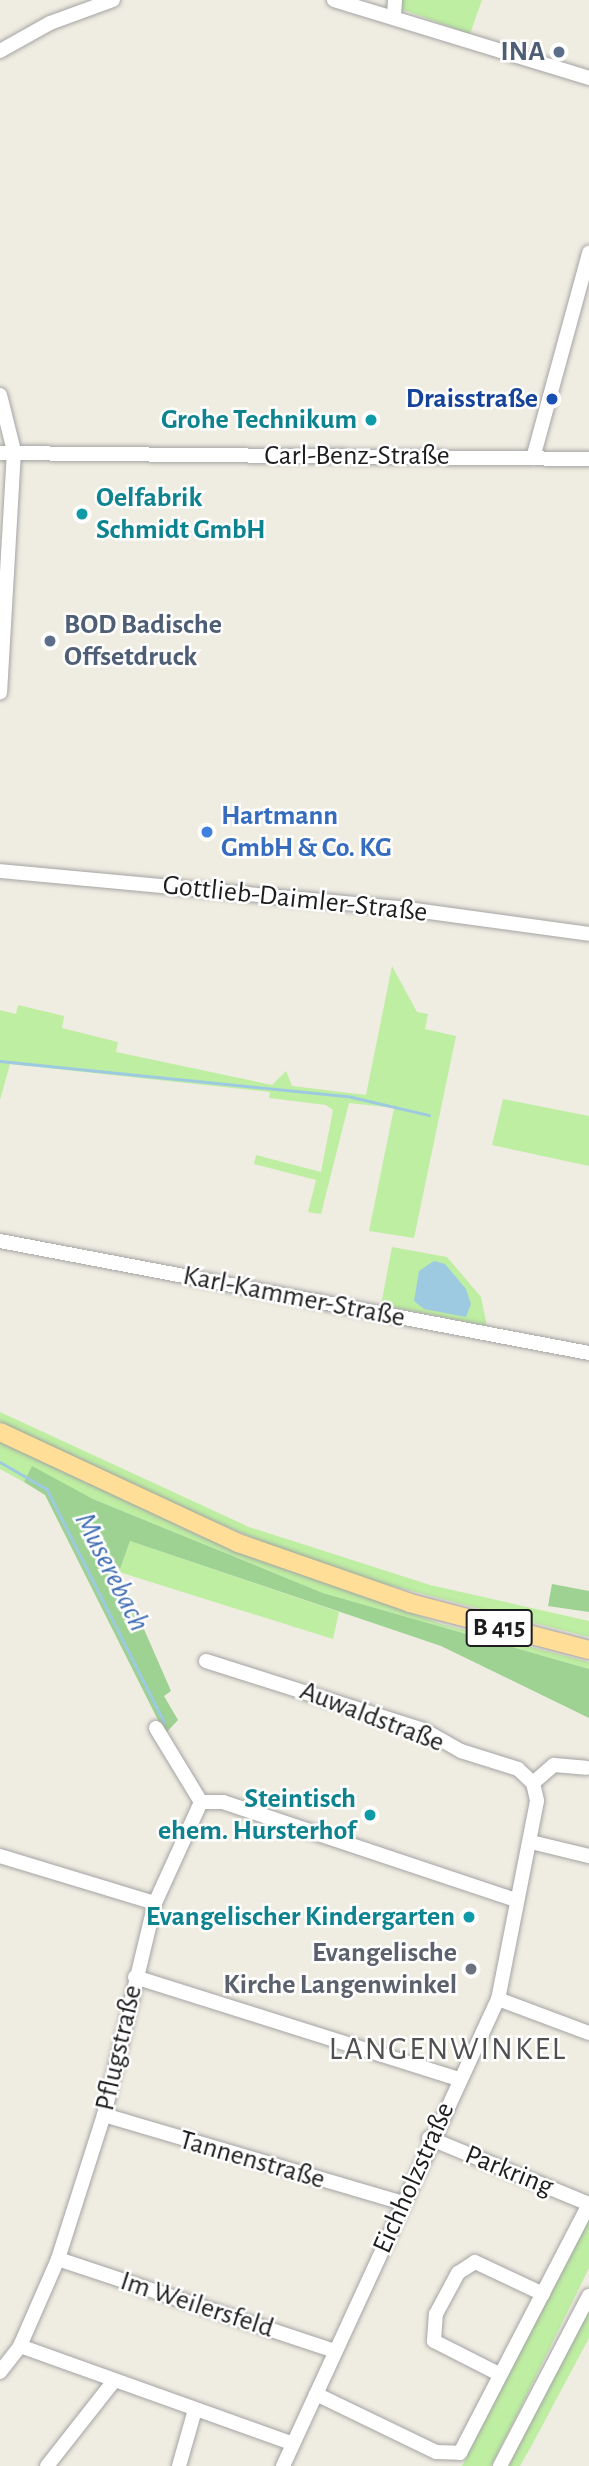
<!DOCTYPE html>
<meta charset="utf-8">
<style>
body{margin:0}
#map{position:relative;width:589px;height:2466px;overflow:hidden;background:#efece1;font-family:"Alegreya Sans",sans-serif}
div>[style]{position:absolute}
.grass>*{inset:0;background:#beeea2}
.forest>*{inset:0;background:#9dd292}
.water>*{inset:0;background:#9ecae1}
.stream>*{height:2.5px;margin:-1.25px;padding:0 1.25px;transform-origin:1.25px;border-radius:1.25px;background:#9ecae1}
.roads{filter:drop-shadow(0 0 2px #a4a4a4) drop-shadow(0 0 2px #a4a4a4)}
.minor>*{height:14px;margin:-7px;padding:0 7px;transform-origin:7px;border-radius:7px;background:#fff}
.major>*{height:18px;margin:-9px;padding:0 9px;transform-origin:9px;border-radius:9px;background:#ffdf97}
.dots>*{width:19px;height:19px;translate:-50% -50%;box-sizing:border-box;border:4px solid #fff;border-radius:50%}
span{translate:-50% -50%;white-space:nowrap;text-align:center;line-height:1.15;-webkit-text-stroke:5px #fff;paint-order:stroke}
.shield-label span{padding:2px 5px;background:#fff;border:2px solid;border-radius:5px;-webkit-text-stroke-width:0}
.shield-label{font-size:26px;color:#1d1d1d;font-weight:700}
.service-label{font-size:28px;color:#4e5e75;font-weight:700}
.right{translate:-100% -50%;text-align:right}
.left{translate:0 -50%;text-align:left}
.transit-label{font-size:28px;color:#164399;font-weight:700}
.culture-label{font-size:28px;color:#0d838f;font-weight:700}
.street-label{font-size:28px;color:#1d1d1d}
.shop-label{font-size:28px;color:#366cbe;font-weight:700}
.worship-label{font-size:28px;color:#5b616d;font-weight:700}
.water-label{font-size:30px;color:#416db4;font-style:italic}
.quarter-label{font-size:32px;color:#505050;letter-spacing:2px}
</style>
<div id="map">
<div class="grass">
<div style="clip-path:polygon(398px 0,482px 0,470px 34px,398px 8px)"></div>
<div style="clip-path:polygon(392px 966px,417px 1012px,428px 1014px,425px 1029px,456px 1036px,414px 1238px,369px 1231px,394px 1108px,349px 1103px,321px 1214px,308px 1212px,316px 1180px,254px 1164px,256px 1155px,321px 1172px,333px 1110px,326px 1105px,269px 1098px,270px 1092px,10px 1064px,0 1100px,0 1010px,16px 1014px,18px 1005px,64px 1016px,62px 1028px,118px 1042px,116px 1052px,272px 1085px,286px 1071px,292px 1086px,366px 1095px)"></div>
<div style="clip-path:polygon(503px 1099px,589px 1116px,589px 1166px,492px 1145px)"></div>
<div style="clip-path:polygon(392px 1247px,447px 1257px,481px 1297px,487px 1326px,381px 1305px)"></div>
<div style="clip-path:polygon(0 1412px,249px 1527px,430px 1585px,589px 1621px,589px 1637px,362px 1578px,275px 1547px,94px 1471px,0 1423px)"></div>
<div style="clip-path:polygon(0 1439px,200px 1536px,441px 1624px,589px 1662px,589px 1669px,323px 1593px,93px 1499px,32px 1467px,24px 1482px,0 1469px)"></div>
<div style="clip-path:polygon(130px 1541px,339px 1612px,333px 1639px,119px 1572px)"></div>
<div style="clip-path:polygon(589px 2217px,589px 2268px,515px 2419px,491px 2466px,462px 2466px)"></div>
<div style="clip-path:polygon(589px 2309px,589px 2338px,533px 2443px,520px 2466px,505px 2466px)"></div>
</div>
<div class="forest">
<div style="clip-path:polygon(32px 1466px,93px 1499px,323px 1593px,589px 1669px,589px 1718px,441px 1646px,130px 1541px,119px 1572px,171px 1691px,164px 1696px,178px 1720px,165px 1734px,45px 1495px,24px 1482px)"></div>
<div style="clip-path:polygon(552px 1584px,589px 1591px,589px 1612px,548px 1606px)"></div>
</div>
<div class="water">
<div style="clip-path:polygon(434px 1261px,445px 1264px,466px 1289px,471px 1304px,466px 1317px,424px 1309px,414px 1301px,419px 1271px)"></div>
</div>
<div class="stream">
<div style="left:0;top:1061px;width:354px;rotate:5.8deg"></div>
<div style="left:352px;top:1097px;width:79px;rotate:13.2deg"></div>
<div style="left:0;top:1462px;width:54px;rotate:29.9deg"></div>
<div style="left:47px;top:1489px;width:261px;rotate:63.3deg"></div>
</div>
<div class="roads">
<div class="minor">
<div style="left:334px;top:0;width:267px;rotate:17deg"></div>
<div style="left:394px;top:15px;width:15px;rotate:-86deg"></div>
<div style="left:0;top:51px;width:57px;rotate:-29.2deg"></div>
<div style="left:50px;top:23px;width:67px;rotate:-20.1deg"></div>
<div style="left:0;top:395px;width:58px;rotate:76deg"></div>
<div style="left:14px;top:451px;width:242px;rotate:93.3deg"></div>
<div style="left:0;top:453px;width:589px;rotate:0.58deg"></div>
<div style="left:533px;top:458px;width:213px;rotate:-74.7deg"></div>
<div style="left:0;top:871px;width:409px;rotate:5.3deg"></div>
<div style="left:407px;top:909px;width:184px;rotate:7.8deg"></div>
<div style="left:0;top:1241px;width:600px;rotate:10.77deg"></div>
<div style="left:206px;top:1661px;width:229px;rotate:17.6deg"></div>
<div style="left:424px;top:1730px;width:43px;rotate:29.6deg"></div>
<div style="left:461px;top:1751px;width:60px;rotate:17.5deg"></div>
<div style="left:518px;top:1769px;width:21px;rotate:43deg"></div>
<div style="left:533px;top:1783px;width:18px;rotate:77deg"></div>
<div style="left:537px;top:1801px;width:202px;rotate:101.1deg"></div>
<div style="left:498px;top:1999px;width:514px;rotate:114.72deg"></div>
<div style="left:156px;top:1728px;width:87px;rotate:58.7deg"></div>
<div style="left:533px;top:1783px;width:28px;rotate:-41deg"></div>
<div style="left:554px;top:1765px;width:32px;rotate:5deg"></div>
<div style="left:201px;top:1802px;width:22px"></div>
<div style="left:223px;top:1802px;width:309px;rotate:18.5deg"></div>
<div style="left:531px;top:1842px;width:60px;rotate:13.6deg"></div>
<div style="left:0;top:1856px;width:162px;rotate:16.9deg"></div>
<div style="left:135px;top:1977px;width:340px;rotate:17.5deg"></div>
<div style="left:498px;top:1999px;width:97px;rotate:20.5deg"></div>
<div style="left:104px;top:2115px;width:309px;rotate:16.4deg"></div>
<div style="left:429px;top:2138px;width:173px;rotate:22.4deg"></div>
<div style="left:58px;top:2259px;width:292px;rotate:18.4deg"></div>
<div style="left:20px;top:2346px;width:290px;rotate:19.7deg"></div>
<div style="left:0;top:2372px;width:33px;rotate:-52deg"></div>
<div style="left:20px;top:2346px;width:95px;rotate:-66.4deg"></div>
<div style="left:58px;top:2259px;width:151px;rotate:-72.3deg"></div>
<div style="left:104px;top:2115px;width:218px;rotate:-76.5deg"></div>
<div style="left:155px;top:1903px;width:111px;rotate:-65.5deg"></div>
<div style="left:497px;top:2373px;width:71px;rotate:-153.1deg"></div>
<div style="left:434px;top:2341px;width:27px;rotate:-86deg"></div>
<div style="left:436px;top:2314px;width:47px;rotate:-61.8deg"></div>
<div style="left:458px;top:2273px;width:20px;rotate:-33deg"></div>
<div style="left:475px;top:2262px;width:75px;rotate:25.2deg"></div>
<div style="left:316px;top:2394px;width:133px;rotate:25.8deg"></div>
<div style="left:436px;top:2452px;width:24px;rotate:2deg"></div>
<div style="left:460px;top:2453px;width:280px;rotate:-62.6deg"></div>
<div style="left:47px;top:2466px;width:107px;rotate:-51.8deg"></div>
<div style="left:179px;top:2466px;width:58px;rotate:-74.1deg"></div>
<div style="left:500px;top:2466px;width:192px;rotate:-62.4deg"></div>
</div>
<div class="major">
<div style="left:0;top:1432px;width:263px;rotate:25deg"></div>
<div style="left:238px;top:1543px;width:182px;rotate:19.2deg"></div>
<div style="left:410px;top:1603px;width:185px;rotate:14.7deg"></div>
</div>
</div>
<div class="dots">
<div style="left:559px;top:52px;background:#5c6f8a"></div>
<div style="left:552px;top:399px;background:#1a4fb4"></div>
<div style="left:371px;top:420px;background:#0f9aa8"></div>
<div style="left:82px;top:514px;background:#0f9aa8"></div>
<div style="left:50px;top:641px;background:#5c6f8a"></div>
<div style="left:207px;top:832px;background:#3f7fe0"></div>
<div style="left:370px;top:1815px;background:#0f9aa8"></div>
<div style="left:469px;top:1917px;background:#0f9aa8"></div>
<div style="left:471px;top:1969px;background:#6b7280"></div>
</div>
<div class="shield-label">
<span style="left:499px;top:1628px">B 415</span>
</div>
<div class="service-label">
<span class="right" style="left:545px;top:52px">INA</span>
<span class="left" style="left:64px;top:641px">BOD Badische<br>Offsetdruck</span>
</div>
<div class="transit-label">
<span class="right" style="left:538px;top:399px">Draisstraße</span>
</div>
<div class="culture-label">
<span class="right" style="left:357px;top:420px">Grohe Technikum</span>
<span class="left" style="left:96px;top:514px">Oelfabrik<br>Schmidt GmbH</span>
<span class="right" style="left:356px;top:1815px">Steintisch<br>ehem. Hursterhof</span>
<span class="right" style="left:455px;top:1917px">Evangelischer Kindergarten</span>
</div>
<div class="street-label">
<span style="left:357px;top:456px">Carl-Benz-Straße</span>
<span style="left:295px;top:899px;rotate:6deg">Gottlieb-Daimler-Straße</span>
<span style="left:294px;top:1297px;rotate:11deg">Karl-Kammer-Straße</span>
<span style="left:372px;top:1717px;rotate:21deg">Auwaldstraße</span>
<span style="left:119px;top:2048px;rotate:-77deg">Pflugstraße</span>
<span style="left:252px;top:2160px;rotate:16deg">Tannenstraße</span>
<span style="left:509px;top:2171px;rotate:22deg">Parkring</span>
<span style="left:414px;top:2178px;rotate:-66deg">Eichholzstraße</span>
<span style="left:197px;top:2305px;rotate:18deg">Im Weilersfeld</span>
</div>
<div class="shop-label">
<span class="left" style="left:221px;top:832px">Hartmann<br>GmbH &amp; Co. KG</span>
</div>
<div class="worship-label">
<span class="right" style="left:457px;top:1969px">Evangelische<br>Kirche Langenwinkel</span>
</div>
<div class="water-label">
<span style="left:112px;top:1572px;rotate:63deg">Muserebach</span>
</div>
<div class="quarter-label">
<span style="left:448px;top:2049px">LANGENWINKEL</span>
</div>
</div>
